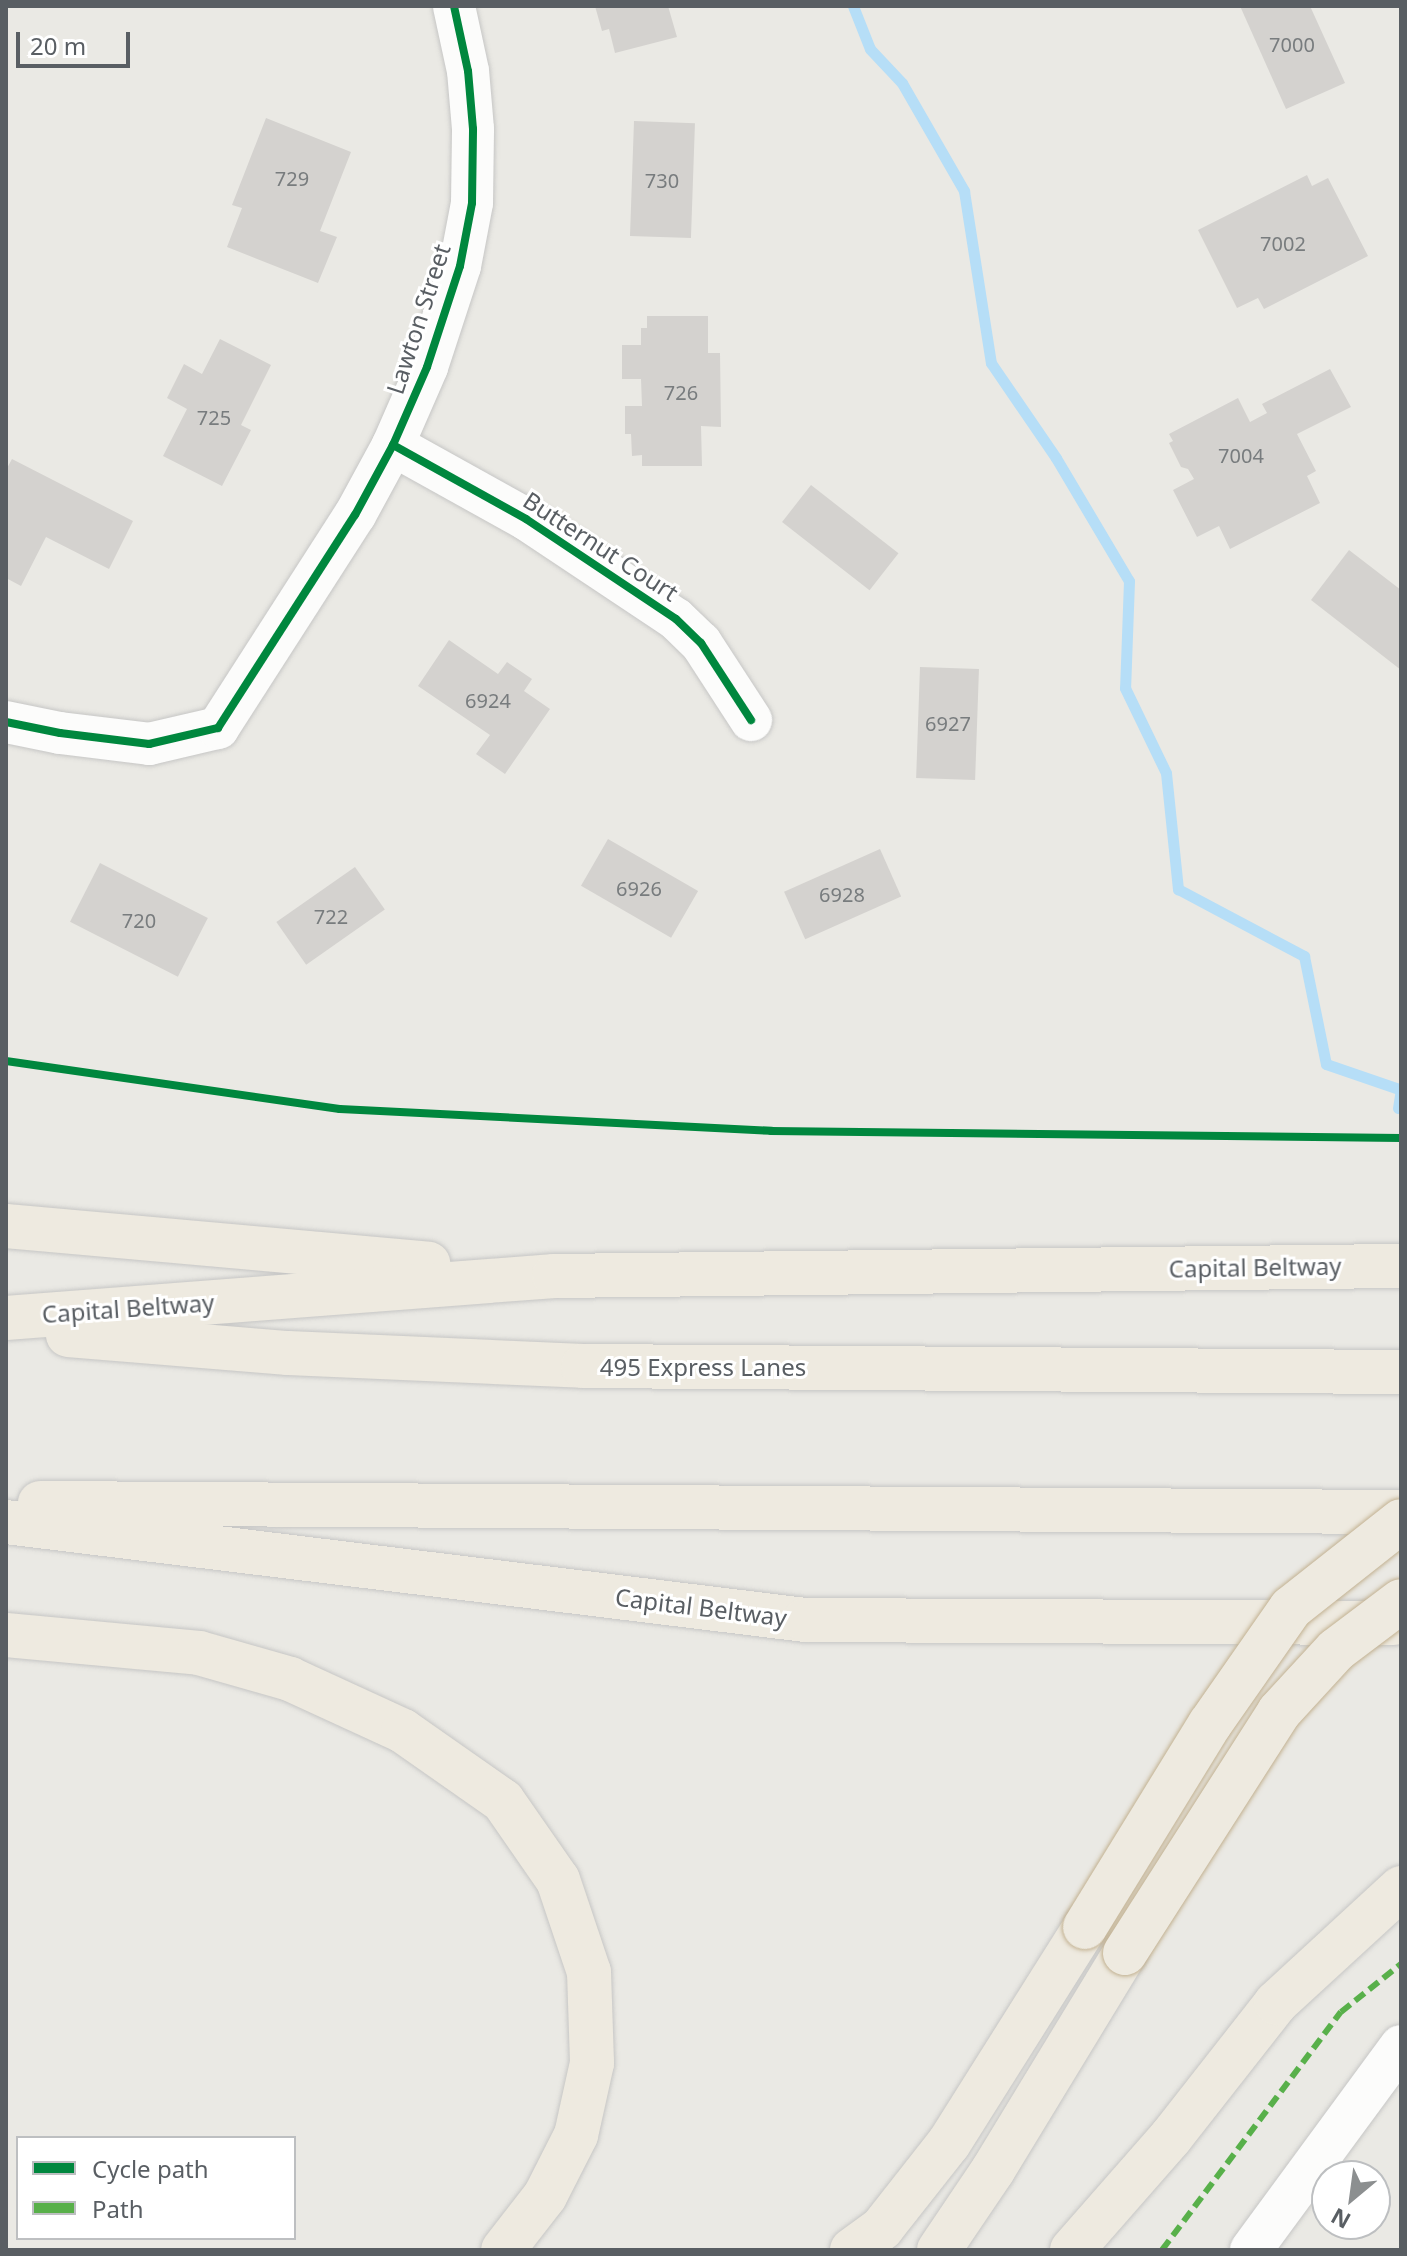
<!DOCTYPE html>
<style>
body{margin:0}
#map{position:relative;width:1407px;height:2256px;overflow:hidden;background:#eae9e4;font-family:"Noto Sans",sans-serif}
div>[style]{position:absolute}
.stream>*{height:11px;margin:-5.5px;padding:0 5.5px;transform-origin:5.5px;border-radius:5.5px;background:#b6def7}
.building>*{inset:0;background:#d4d2cf;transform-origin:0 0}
.roads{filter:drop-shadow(0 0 2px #c6c6c5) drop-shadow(0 0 2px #c6c6c5)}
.minor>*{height:42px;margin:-21px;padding:0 21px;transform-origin:21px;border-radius:21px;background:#fcfcfb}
.motorway>*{height:44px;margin:-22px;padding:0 22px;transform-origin:22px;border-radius:22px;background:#eeeae0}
.bridges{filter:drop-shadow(0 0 2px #c2b191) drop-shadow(0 0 2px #c2b191)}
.motorway-bridge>*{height:44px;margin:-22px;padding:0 22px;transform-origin:22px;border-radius:22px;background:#eeeae0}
.quiet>*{height:6px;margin-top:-3px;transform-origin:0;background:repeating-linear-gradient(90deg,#58b04a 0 12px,transparent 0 18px)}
.cycleway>*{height:8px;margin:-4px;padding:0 4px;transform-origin:4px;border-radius:4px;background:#00873e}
span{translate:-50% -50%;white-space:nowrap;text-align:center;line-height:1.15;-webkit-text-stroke:6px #fff;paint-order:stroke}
.number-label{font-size:20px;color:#787c7e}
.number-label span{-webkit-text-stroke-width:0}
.street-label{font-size:24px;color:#595e63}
.frame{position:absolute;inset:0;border:8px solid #595e63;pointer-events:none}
.legend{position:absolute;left:16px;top:2136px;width:280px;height:104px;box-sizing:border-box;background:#fff;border:2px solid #bdbfc1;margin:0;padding:10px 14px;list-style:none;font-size:24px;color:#595e63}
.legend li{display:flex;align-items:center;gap:16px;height:40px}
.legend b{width:40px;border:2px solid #bdbfc1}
.north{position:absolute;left:1311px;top:2160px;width:80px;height:80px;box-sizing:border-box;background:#fff;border:2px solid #bdbfc1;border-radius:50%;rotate:209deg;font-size:22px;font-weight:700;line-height:32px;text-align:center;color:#595e63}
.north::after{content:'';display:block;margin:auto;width:28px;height:36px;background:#8c8f90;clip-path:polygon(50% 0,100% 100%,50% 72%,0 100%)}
.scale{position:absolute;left:16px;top:32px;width:114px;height:36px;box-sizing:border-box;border:4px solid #595e63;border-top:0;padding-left:10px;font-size:24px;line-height:28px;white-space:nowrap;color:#595e63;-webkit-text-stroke:6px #fff;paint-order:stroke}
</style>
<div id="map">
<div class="stream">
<div style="left:853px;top:6px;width:46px;rotate:68.4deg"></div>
<div style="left:870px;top:49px;width:47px;rotate:46.7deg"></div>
<div style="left:902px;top:83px;width:125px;rotate:60.1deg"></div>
<div style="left:964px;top:191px;width:174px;rotate:81.1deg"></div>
<div style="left:991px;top:363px;width:115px;rotate:55.6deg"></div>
<div style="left:1056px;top:458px;width:143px;rotate:59.3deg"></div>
<div style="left:1129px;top:581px;width:107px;rotate:92.1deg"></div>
<div style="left:1125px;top:688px;width:94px;rotate:64.2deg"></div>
<div style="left:1166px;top:773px;width:117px;rotate:84.1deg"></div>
<div style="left:1178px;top:889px;width:143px;rotate:28deg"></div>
<div style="left:1304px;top:956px;width:110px;rotate:78.5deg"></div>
<div style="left:1326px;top:1064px;width:77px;rotate:18.9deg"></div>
<div style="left:1398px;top:1108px;width:19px;rotate:-81deg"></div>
</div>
<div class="building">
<div style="clip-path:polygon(595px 6px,668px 6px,677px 37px,615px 53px,609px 29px,602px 31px)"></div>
<div style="clip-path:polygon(1240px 6px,1310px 6px,1345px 83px,1286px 109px)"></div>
<div style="clip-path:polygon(266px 118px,351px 152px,320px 231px,337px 237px,318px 283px,227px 247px,242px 208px,232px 205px)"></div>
<div style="left:634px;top:121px;width:61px;height:115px;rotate:2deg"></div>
<div style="clip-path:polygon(1307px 175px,1312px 186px,1328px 178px,1368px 256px,1264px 309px,1258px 298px,1237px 308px,1198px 230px)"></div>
<div style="clip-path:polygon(647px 316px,708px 316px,708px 353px,720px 353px,721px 427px,701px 426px,702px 466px,642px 466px,642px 455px,632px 456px,631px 434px,625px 434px,625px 406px,642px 406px,641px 379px,622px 379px,622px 345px,641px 345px,641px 328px,647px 328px)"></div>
<div style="clip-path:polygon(220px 339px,271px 365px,241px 425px,251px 430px,222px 486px,163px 456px,187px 409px,167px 398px,184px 364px,202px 374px)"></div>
<div style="clip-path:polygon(1330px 369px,1351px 407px,1297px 434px,1316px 471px,1307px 476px,1320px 503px,1230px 549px,1219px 526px,1197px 537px,1173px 490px,1194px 479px,1188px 469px,1181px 467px,1169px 443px,1173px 441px,1169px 434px,1238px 398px,1250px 422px,1267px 413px,1262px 404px)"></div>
<div style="clip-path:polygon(12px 459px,133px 521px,109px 569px,46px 537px,21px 586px,6px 578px,6px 470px)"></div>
<div style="left:811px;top:485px;width:111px;height:47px;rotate:38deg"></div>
<div style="clip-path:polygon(1349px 550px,1401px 590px,1401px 670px,1311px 600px)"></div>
<div style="clip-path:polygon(449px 640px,498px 674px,507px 662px,532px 679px,524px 691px,550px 709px,505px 774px,476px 754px,490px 735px,418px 686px)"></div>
<div style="left:920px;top:667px;width:59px;height:111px;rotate:2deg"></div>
<div style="left:608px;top:839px;width:104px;height:54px;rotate:30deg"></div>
<div style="left:880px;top:849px;width:52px;height:105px;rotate:66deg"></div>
<div style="left:100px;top:863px;width:121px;height:66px;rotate:27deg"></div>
<div style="left:355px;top:867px;width:52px;height:96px;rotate:55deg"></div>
</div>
<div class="roads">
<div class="minor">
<div style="left:393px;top:445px;width:152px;rotate:29.1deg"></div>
<div style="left:526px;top:519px;width:180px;rotate:33.7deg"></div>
<div style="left:676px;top:619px;width:35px;rotate:44deg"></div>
<div style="left:701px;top:643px;width:92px;rotate:57deg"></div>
<div style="left:6px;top:722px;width:55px;rotate:11.5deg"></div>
<div style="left:60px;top:733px;width:90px;rotate:7deg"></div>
<div style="left:149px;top:744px;width:71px;rotate:-13.1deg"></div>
<div style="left:218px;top:728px;width:253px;rotate:-57.3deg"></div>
<div style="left:355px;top:515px;width:80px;rotate:-61.5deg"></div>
<div style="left:393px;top:445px;width:85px;rotate:-66.4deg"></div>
<div style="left:427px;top:367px;width:106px;rotate:-71.9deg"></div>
<div style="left:460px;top:266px;width:64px;rotate:-79.2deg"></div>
<div style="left:472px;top:203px;width:74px;rotate:-89.2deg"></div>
<div style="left:473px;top:129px;width:58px;rotate:-94.9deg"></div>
<div style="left:468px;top:71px;width:66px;rotate:-102.2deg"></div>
<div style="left:1251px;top:2250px;width:253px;rotate:-53.7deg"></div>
</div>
<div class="motorway">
<div style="left:6px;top:1226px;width:424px;rotate:5.1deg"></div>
<div style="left:6px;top:1318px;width:550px;rotate:-4.38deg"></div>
<div style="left:554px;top:1276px;width:847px;rotate:-0.68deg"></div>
<div style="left:68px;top:1335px;width:221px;rotate:4.7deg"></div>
<div style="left:288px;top:1353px;width:295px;rotate:2.5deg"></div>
<div style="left:583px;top:1366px;width:818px;rotate:0.42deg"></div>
<div style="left:40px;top:1503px;width:1361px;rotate:0.38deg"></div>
<div style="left:6px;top:1522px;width:805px;rotate:6.99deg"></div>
<div style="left:805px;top:1620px;width:589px;rotate:0.29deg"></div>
<div style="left:6px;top:1635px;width:194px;rotate:5.3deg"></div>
<div style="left:199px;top:1653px;width:95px;rotate:15.9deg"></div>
<div style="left:290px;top:1679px;width:124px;rotate:24.7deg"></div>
<div style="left:403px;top:1731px;width:122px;rotate:35deg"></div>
<div style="left:503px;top:1801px;width:96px;rotate:55.2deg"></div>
<div style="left:558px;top:1880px;width:97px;rotate:71.4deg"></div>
<div style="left:589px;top:1972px;width:91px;rotate:88.1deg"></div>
<div style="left:592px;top:2063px;width:74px;rotate:102.5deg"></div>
<div style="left:576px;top:2135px;width:68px;rotate:116.9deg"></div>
<div style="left:545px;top:2196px;width:68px;rotate:127.9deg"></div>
<div style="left:852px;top:2250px;width:37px;rotate:-36deg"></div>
<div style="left:882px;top:2228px;width:108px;rotate:-51.8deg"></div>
<div style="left:949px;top:2143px;width:255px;rotate:-57.8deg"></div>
<div style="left:939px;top:2250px;width:97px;rotate:-56deg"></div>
<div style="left:993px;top:2170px;width:254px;rotate:-58.7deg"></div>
<div style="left:1072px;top:2250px;width:150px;rotate:-48.8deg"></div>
<div style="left:1171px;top:2137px;width:170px;rotate:-51.9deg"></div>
<div style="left:1276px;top:2003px;width:170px;rotate:-42.6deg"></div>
</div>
</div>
<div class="bridges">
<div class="motorway-bridge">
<div style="left:1085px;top:1927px;width:238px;rotate:-58.4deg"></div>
<div style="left:1210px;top:1724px;width:141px;rotate:-55.1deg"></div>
<div style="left:1291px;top:1608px;width:140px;rotate:-38.3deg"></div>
<div style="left:1125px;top:1953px;width:286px;rotate:-57.4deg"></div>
<div style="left:1279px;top:1712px;width:84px;rotate:-47.4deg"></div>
<div style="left:1336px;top:1650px;width:81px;rotate:-37deg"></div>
</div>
</div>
<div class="quiet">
<div style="left:1162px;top:2250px;width:298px;rotate:-53.1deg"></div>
<div style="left:1341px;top:2012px;width:77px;rotate:-38.7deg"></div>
</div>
<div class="cycleway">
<div style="left:393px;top:445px;width:152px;rotate:29.1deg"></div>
<div style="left:526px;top:519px;width:180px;rotate:33.7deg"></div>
<div style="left:676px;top:619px;width:35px;rotate:44deg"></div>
<div style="left:701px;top:643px;width:92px;rotate:57deg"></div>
<div style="left:6px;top:722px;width:55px;rotate:11.5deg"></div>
<div style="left:60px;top:733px;width:90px;rotate:7deg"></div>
<div style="left:149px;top:744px;width:71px;rotate:-13.1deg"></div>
<div style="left:218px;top:728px;width:253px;rotate:-57.3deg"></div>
<div style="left:355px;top:515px;width:80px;rotate:-61.5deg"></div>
<div style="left:393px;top:445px;width:85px;rotate:-66.4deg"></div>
<div style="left:427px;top:367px;width:106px;rotate:-71.9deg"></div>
<div style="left:460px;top:266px;width:64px;rotate:-79.2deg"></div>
<div style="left:472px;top:203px;width:74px;rotate:-89.2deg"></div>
<div style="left:473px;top:129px;width:58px;rotate:-94.9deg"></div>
<div style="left:468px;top:71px;width:66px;rotate:-102.2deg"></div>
<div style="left:6px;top:1061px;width:337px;rotate:8.2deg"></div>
<div style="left:340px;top:1109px;width:432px;rotate:2.9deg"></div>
<div style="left:771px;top:1131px;width:630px;rotate:0.64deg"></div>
</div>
<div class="number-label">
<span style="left:1292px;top:44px">7000</span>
<span style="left:292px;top:178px">729</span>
<span style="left:662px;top:180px">730</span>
<span style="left:1283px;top:243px">7002</span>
<span style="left:681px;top:392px">726</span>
<span style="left:214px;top:417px">725</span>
<span style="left:1241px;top:455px">7004</span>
<span style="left:488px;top:700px">6924</span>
<span style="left:948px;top:723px">6927</span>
<span style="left:639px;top:888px">6926</span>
<span style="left:842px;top:894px">6928</span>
<span style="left:331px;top:916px">722</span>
<span style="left:139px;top:920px">720</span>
</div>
<div class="street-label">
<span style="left:418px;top:319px;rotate:-72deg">Lawton Street</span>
<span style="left:601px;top:546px;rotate:33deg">Butternut Court</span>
<span style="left:1255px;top:1267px;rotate:-1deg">Capital Beltway</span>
<span style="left:128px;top:1308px;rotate:-4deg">Capital Beltway</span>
<span style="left:703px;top:1367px">495 Express Lanes</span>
<span style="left:701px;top:1607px;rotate:7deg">Capital Beltway</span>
</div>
<div class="frame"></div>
<ul class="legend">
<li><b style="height:10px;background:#00873e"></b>Cycle path</li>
<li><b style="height:10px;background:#58b04a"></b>Path</li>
</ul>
<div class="north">N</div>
<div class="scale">20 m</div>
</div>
